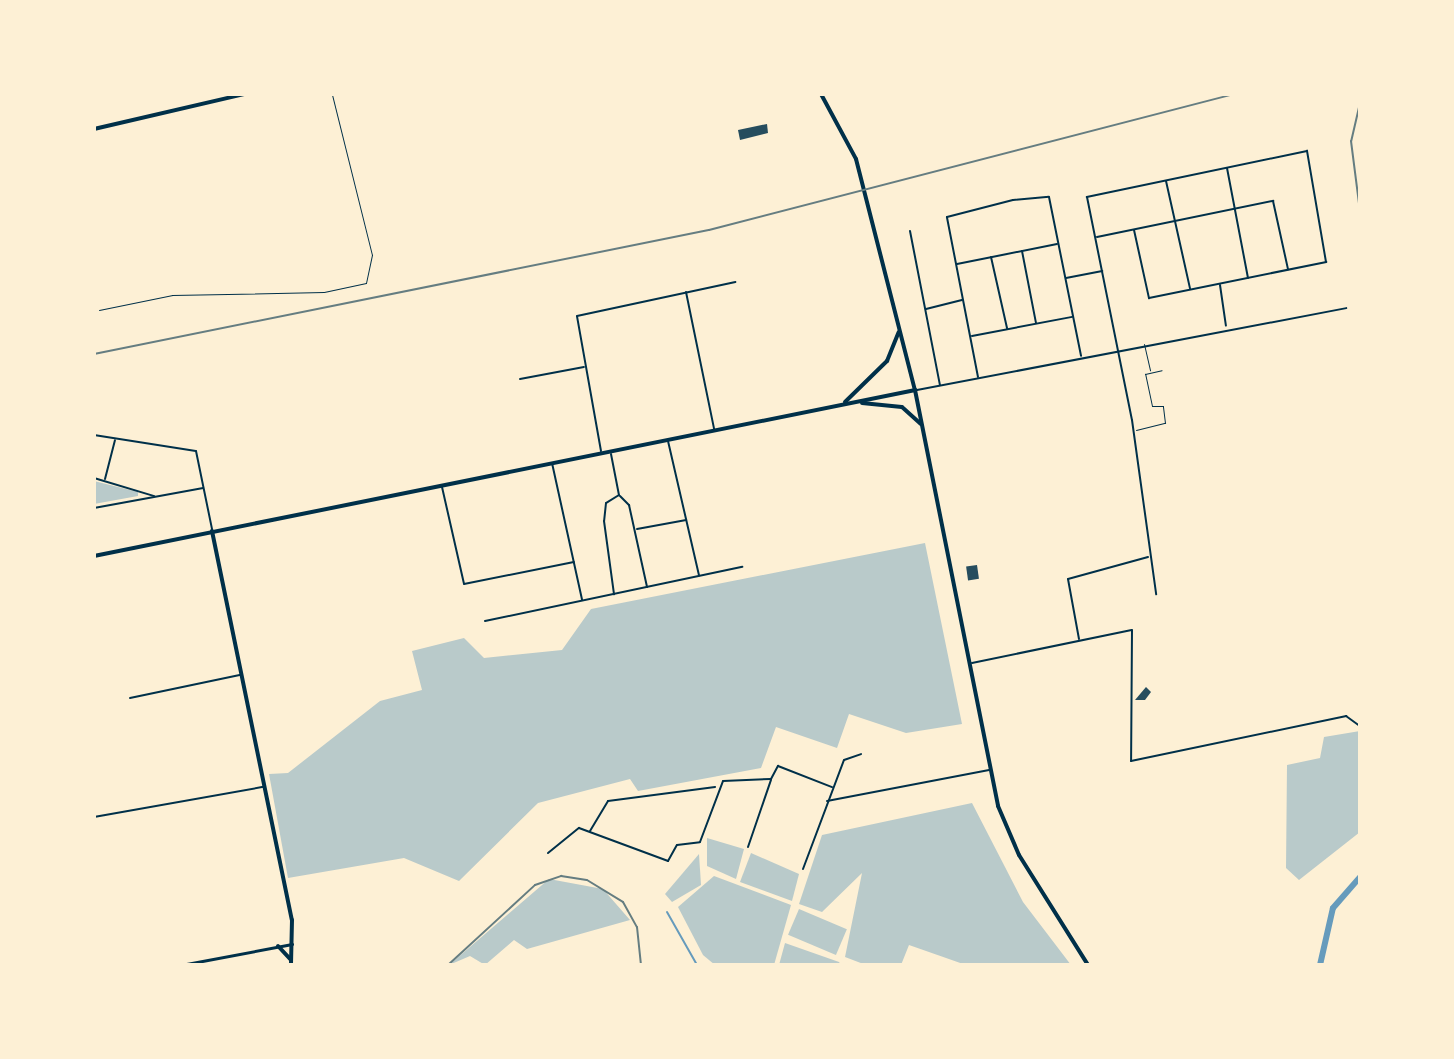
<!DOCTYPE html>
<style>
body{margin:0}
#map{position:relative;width:1454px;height:1059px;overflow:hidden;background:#fdf0d5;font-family:Rubik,sans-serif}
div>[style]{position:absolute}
.green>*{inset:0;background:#b9caca;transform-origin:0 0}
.stream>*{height:2px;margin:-1px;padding:0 1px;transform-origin:1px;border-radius:1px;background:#669bbc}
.river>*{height:6px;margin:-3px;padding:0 3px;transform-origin:3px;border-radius:3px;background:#669bbc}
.building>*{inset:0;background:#264d5e;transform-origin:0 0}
.service>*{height:1px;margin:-0.5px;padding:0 0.5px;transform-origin:0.5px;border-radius:0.5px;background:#003049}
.minor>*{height:2px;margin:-1px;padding:0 1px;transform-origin:1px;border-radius:1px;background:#003049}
.tertiary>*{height:3px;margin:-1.5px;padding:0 1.5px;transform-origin:1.5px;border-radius:1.5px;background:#003049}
.secondary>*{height:4px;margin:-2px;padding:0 2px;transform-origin:2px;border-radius:2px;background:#003049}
.rail>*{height:2px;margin:-1px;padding:0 1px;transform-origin:1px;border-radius:1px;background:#657d81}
span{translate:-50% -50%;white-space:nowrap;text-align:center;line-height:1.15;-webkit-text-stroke:6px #fdf0d5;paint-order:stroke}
.frame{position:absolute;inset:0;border:96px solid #fdf0d5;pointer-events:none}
</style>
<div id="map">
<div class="green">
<div style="clip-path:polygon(94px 481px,138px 492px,138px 496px,94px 504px)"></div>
<div style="clip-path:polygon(925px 543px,962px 724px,906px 733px,849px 714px,837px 748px,776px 727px,761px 768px,638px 791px,630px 779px,538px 803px,459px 881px,404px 858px,288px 878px,269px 774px,288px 773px,380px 701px,422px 690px,412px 651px,464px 638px,484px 658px,562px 650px,591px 609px)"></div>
<div style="clip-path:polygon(1360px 731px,1360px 832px,1299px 880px,1286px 868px,1287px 765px,1320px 758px,1324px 737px)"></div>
<div style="clip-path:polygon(972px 803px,1023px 902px,1071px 965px,966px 965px,909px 945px,901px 965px,866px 965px,845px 957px,862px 873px,822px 912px,799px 904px,822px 835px)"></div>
<div style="clip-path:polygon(707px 838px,744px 849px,736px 879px,707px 866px)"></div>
<div style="clip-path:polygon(751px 853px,799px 874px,792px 901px,740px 882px)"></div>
<div style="clip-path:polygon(699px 854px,701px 885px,672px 902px,665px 894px)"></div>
<div style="clip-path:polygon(714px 876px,791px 905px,774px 965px,715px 965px,703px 955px,678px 907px)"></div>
<div style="clip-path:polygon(549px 879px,603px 889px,630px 920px,527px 949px,514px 940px,485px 965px,470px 956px,449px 965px)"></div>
<div style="left:799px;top:909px;width:52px;height:28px;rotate:23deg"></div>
<div style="clip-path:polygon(785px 943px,839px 962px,841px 965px,779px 965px)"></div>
</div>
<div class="stream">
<div style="left:667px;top:912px;width:61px;rotate:60.5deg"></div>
</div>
<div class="river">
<div style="left:1320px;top:965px;width:58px;rotate:-77.2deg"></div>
<div style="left:1333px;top:908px;width:41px;rotate:-48.9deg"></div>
</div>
<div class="building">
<div style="clip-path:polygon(767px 124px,768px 133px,740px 140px,738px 130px)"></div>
<div style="left:977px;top:565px;width:14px;height:11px;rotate:82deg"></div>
<div style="clip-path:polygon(1146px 687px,1151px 692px,1145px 700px,1135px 700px)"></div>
</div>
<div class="service">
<div style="left:99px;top:310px;width:75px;rotate:-11.6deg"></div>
<div style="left:172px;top:295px;width:152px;rotate:-1.1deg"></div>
<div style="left:324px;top:292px;width:43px;rotate:-12.1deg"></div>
<div style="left:366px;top:283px;width:29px;rotate:-78deg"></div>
<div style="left:372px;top:255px;width:166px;rotate:-104deg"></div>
<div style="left:1144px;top:344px;width:27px;rotate:77deg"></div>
<div style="left:1136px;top:430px;width:30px;rotate:-14deg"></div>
<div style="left:1165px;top:423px;width:17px;rotate:-97deg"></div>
<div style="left:1163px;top:406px;width:11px;rotate:180deg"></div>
<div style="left:1152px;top:406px;width:33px;rotate:-102deg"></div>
<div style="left:1145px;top:374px;width:17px;rotate:-13deg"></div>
</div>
<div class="minor">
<div style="left:1227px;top:168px;width:112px;rotate:79.2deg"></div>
<div style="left:1166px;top:181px;width:110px;rotate:77.4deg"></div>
<div style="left:1134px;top:230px;width:70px;rotate:77.6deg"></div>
<div style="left:1149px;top:298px;width:181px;rotate:-11.5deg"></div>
<div style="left:1326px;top:262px;width:113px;rotate:-99.7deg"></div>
<div style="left:1307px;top:151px;width:225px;rotate:168.2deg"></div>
<div style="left:1087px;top:197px;width:227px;rotate:78.6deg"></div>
<div style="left:1132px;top:420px;width:176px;rotate:82.1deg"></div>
<div style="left:910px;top:231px;width:157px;rotate:79deg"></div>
<div style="left:1097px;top:237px;width:180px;rotate:-11.6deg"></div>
<div style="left:1273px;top:201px;width:70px;rotate:77.6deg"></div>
<div style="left:1022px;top:251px;width:73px;rotate:79deg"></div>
<div style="left:991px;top:257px;width:73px;rotate:77.3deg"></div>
<div style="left:957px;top:264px;width:102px;rotate:-11.3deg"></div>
<div style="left:1066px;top:278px;width:37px;rotate:-11deg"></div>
<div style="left:1220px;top:285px;width:41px;rotate:81.7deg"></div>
<div style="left:686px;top:292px;width:140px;rotate:78.4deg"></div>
<div style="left:926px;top:309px;width:37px;rotate:-14deg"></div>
<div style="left:972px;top:336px;width:102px;rotate:-10.8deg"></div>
<div style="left:978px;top:377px;width:163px;rotate:-101deg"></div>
<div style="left:947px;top:217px;width:68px;rotate:-14.4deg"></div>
<div style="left:1013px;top:200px;width:36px;rotate:-5deg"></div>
<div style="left:1049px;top:197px;width:162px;rotate:78.6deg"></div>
<div style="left:520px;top:379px;width:65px;rotate:-10.6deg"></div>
<div style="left:917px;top:390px;width:437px;rotate:-10.8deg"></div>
<div style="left:94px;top:435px;width:103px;rotate:8.9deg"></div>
<div style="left:196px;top:451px;width:80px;rotate:78.4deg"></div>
<div style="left:668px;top:441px;width:138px;rotate:77deg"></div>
<div style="left:601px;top:451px;width:137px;rotate:-100.1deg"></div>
<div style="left:577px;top:316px;width:162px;rotate:-12.1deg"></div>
<div style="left:611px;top:454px;width:42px;rotate:79deg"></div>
<div style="left:619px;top:495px;width:15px;rotate:148deg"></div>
<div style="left:606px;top:503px;width:18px;rotate:96deg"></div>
<div style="left:604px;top:521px;width:74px;rotate:82.2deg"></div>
<div style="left:552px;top:463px;width:140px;rotate:77.6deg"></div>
<div style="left:94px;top:478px;width:63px;rotate:16.7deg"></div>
<div style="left:105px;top:479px;width:40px;rotate:-75.6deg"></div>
<div style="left:442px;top:487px;width:99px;rotate:77.2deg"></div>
<div style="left:464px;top:584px;width:112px;rotate:-11.3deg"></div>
<div style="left:620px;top:496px;width:13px;rotate:45deg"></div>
<div style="left:629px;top:505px;width:84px;rotate:77.6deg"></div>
<div style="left:94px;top:508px;width:111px;rotate:-10.4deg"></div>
<div style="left:637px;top:529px;width:50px;rotate:-10.4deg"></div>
<div style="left:485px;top:621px;width:263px;rotate:-11.9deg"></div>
<div style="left:1079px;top:639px;width:61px;rotate:-100.4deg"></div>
<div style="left:1068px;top:579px;width:83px;rotate:-15.4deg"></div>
<div style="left:972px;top:663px;width:163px;rotate:-11.7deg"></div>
<div style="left:1132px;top:630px;width:131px;rotate:90.4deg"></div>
<div style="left:1131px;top:761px;width:220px;rotate:-11.8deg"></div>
<div style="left:1346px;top:716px;width:17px;rotate:36deg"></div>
<div style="left:130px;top:698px;width:112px;rotate:-11.8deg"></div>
<div style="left:827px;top:801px;width:165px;rotate:-10.8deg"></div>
<div style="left:94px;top:817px;width:172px;rotate:-10.1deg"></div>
<div style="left:590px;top:831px;width:35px;rotate:-59deg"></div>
<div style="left:608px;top:801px;width:108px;rotate:-7.5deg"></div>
<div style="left:748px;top:847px;width:71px;rotate:-71.1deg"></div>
<div style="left:548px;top:853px;width:40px;rotate:-39deg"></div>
<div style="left:579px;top:828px;width:95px;rotate:20.3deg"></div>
<div style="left:668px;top:861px;width:18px;rotate:-61deg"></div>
<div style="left:677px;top:845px;width:23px;rotate:-7deg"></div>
<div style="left:700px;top:842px;width:65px;rotate:-69.3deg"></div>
<div style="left:723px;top:781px;width:48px;rotate:-2.4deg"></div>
<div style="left:771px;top:779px;width:15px;rotate:-62deg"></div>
<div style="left:778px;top:766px;width:58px;rotate:21.3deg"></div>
<div style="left:803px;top:869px;width:116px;rotate:-69.4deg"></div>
<div style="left:844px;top:760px;width:18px;rotate:-19deg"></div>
</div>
<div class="tertiary">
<div style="left:181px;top:965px;width:113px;rotate:-10.7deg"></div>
</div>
<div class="secondary">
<div style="left:821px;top:94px;width:74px;rotate:61.7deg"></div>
<div style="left:856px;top:159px;width:238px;rotate:75.7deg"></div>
<div style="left:915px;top:390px;width:424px;rotate:78.7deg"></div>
<div style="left:998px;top:806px;width:53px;rotate:66.8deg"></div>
<div style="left:1019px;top:855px;width:130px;rotate:57.9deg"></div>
<div style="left:94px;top:129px;width:154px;rotate:-13.1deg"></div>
<div style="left:845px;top:402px;width:59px;rotate:-44.3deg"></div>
<div style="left:887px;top:361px;width:31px;rotate:-68deg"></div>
<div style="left:862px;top:403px;width:40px;rotate:5.7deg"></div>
<div style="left:902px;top:407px;width:25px;rotate:42deg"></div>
<div style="left:212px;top:531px;width:397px;rotate:78.4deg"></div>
<div style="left:292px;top:920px;width:45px;rotate:91.3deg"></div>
<div style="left:94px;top:556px;width:838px;rotate:-11.43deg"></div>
<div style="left:278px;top:946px;width:18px;rotate:47deg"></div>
</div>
<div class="rail">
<div style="left:1360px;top:103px;width:39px;rotate:103deg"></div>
<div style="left:1351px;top:141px;width:71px;rotate:82.7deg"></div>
<div style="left:94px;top:354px;width:627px;rotate:-11.4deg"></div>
<div style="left:709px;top:230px;width:542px;rotate:-14.52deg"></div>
<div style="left:448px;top:965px;width:118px;rotate:-42.6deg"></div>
<div style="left:535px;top:885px;width:28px;rotate:-19deg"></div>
<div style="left:561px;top:876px;width:26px;rotate:9deg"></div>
<div style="left:587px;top:880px;width:42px;rotate:31.4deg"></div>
<div style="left:623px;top:902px;width:29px;rotate:61deg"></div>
<div style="left:637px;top:927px;width:38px;rotate:84deg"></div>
</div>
<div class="frame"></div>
</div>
